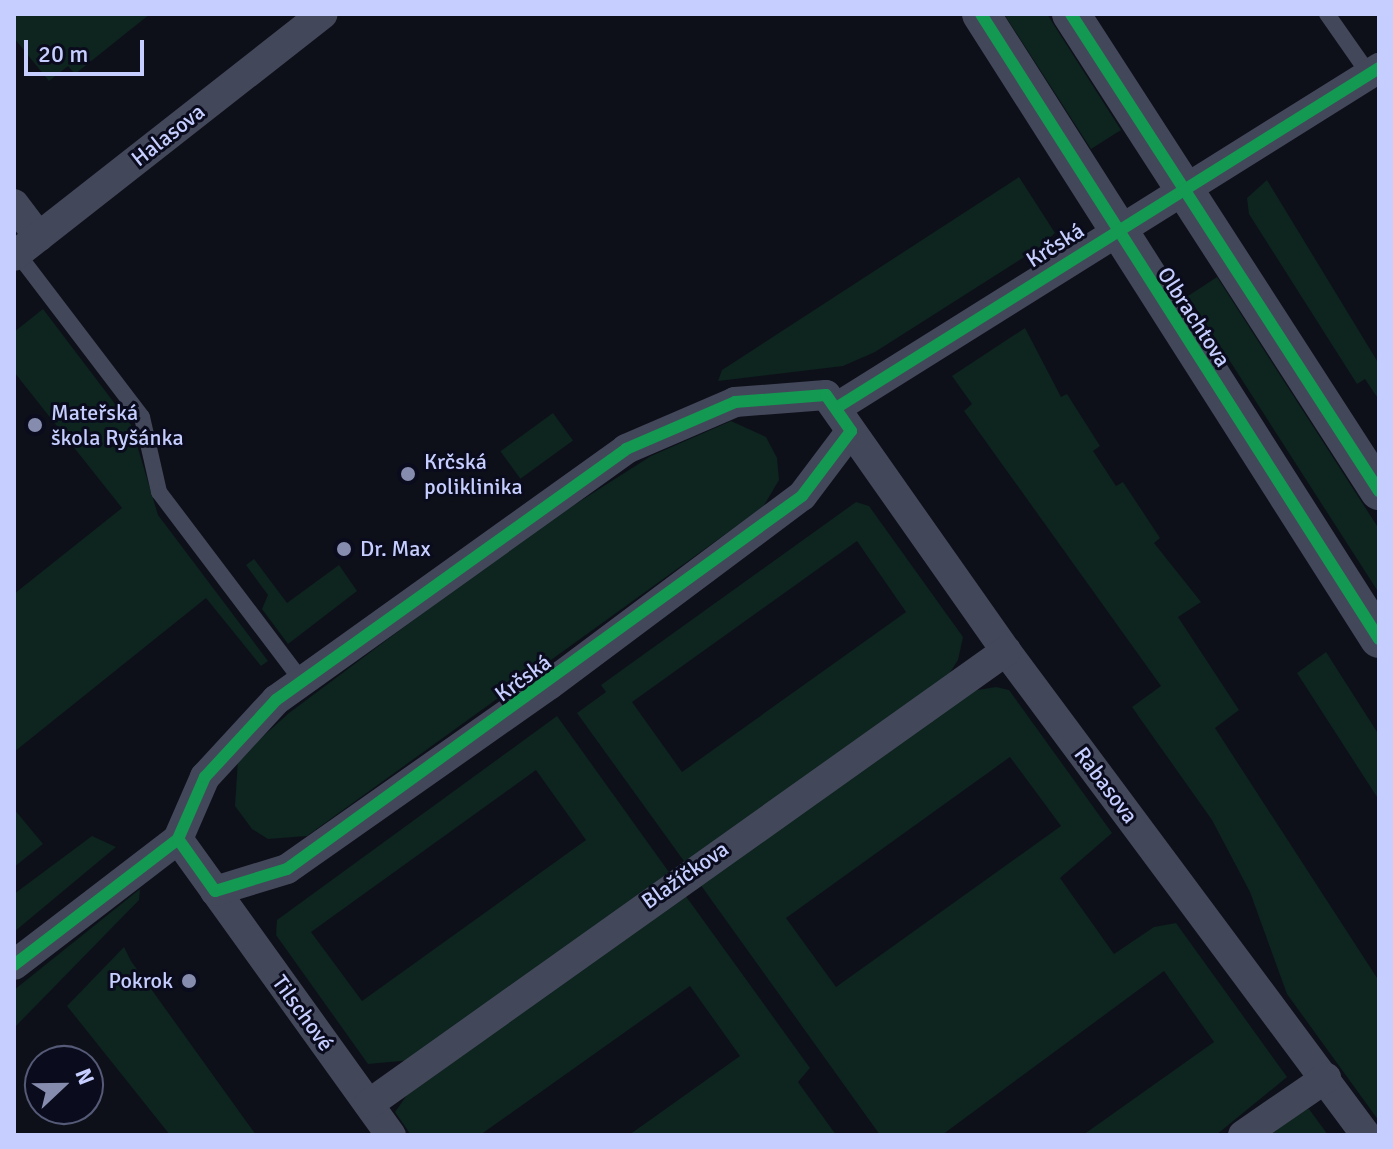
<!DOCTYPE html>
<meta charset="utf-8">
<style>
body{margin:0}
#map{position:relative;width:1393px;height:1149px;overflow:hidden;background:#0e1019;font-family:Signika,sans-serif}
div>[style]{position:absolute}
.green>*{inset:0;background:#0d241f;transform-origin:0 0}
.service>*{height:16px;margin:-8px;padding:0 8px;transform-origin:8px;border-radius:8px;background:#43475a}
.minor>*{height:30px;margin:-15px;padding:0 15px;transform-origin:15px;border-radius:15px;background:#43475a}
.tertiary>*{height:38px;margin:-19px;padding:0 19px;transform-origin:19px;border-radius:19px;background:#43475a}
.cycleway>*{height:12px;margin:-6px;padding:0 6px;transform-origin:6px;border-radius:6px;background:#139951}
.dots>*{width:22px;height:22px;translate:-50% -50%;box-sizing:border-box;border:4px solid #0a0c1d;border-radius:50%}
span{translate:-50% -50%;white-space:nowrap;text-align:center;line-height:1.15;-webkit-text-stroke:6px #0a0c1d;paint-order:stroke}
.street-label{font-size:22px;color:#c6ceff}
.poi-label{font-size:22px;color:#c6ceff}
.left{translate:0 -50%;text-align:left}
.right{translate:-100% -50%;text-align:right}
.frame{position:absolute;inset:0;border:16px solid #c6ceff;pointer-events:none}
.north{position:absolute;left:24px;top:1045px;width:80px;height:80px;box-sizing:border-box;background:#0a0c1d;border:2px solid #555a77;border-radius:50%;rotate:68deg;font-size:22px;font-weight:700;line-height:32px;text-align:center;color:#c6ceff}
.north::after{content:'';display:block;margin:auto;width:28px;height:36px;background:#868cae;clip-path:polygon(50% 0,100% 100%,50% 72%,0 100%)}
.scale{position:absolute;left:24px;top:40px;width:120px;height:36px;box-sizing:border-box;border:4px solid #c6ceff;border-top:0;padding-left:10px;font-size:24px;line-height:28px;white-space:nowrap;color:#c6ceff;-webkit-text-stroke:6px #0a0c1d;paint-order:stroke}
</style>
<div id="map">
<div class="green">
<div style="clip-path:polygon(14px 14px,150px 14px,75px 74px,68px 66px,49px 81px,14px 38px)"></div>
<div style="clip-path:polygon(1004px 14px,1047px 14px,1121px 130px,1091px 149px)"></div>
<div style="clip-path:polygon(1019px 177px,1055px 233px,1040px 247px,875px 352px,843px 366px,718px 381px,722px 370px)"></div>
<div style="clip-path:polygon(1267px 180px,1379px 364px,1379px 400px,1365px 379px,1357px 384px,1249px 214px,1247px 198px)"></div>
<div style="clip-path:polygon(1217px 277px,1379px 529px,1379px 593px,1188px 296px)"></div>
<div style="clip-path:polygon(43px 309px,131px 425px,158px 515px,268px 661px,261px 666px,206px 598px,14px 752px,14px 594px,122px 508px,14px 372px,14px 332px)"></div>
<div style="clip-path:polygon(1025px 328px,1061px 397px,1067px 394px,1100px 446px,1093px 451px,1116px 486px,1123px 482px,1160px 538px,1154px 543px,1201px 602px,1178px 617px,1239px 710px,1215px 728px,1379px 981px,1379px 1121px,1287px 994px,1250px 892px,1212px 820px,1132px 707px,1161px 686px,964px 411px,972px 404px,952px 376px)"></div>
<div style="left:553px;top:413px;width:34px;height:65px;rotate:54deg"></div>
<div style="clip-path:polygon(731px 421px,766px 437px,777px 458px,779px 480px,763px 507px,307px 836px,268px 839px,252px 829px,235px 806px,238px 759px,289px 713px,527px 535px,651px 456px)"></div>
<div style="clip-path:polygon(evenodd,856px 502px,869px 506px,963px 637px,958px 660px,947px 677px,686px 864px,577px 713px,606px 692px,601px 685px,856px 502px,857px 541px,906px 612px,682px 772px,632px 702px,857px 541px)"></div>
<div style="clip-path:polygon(254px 559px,287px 603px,339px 565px,357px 591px,288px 644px,262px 609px,268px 595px,246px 565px)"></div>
<div style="clip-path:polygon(1326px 652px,1379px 735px,1379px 800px,1297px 673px)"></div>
<div style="clip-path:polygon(evenodd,996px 687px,1009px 690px,1112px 833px,1060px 878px,1114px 954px,1154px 927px,1176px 923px,1287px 1077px,1216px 1135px,1083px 1135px,1214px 1042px,1164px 971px,942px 1135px,880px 1135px,700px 884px,972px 691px,996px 687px,1010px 757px,1061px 826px,836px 987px,786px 918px,1010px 757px)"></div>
<div style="clip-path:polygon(evenodd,557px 716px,671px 875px,412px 1060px,368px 1064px,276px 935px,277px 920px,557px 716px,536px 770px,586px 840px,362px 1001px,311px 932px,536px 770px)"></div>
<div style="clip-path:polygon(14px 809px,43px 844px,14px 867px)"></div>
<div style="clip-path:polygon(92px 836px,116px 847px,14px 932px,14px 894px)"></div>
<div style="clip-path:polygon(140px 889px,139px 900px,14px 1028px,14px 990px)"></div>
<div style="clip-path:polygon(685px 895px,810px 1068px,798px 1082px,836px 1135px,629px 1135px,740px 1056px,690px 986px,480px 1135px,411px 1135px,395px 1112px,407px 1095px)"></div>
<div style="clip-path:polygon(124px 947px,131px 961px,256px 1135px,170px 1135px,67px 1006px)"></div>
<div style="clip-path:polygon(1309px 1109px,1328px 1135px,1258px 1135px,1289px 1113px)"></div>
</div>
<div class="service">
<div style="left:1327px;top:14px;width:73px;rotate:55deg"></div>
<div style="left:17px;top:253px;width:206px;rotate:52.7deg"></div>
<div style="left:142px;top:417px;width:77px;rotate:77.2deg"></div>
<div style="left:159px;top:492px;width:237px;rotate:52.9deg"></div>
</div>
<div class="minor">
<div style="left:14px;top:204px;width:41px;rotate:52.9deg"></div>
<div style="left:14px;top:256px;width:392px;rotate:-38.1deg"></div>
<div style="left:836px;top:408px;width:641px;rotate:-32.05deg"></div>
<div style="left:178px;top:839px;width:365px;rotate:54.3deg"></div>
<div style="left:215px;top:891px;width:75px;rotate:-17deg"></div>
<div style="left:287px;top:869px;width:320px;rotate:-35.1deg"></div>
<div style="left:549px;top:685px;width:316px;rotate:-36.8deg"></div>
<div style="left:802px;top:496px;width:81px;rotate:-53deg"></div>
<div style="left:14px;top:965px;width:207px;rotate:-37.5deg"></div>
<div style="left:178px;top:839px;width:68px;rotate:-66.5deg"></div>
<div style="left:205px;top:777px;width:105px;rotate:-47.3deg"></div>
<div style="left:276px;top:700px;width:431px;rotate:-35.6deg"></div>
<div style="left:626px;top:449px;width:119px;rotate:-23.3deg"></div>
<div style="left:735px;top:402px;width:91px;rotate:-4.4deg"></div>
<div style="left:826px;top:395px;width:313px;rotate:54.9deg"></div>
<div style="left:1006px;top:651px;width:603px;rotate:53.36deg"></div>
<div style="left:369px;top:1104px;width:782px;rotate:-35.42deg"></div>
<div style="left:1243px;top:1135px;width:101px;rotate:-34.5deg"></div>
</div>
<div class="tertiary">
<div style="left:981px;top:14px;width:741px;rotate:57.51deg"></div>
<div style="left:1071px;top:14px;width:568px;rotate:57.15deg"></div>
</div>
<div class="cycleway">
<div style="left:981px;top:14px;width:741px;rotate:57.51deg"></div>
<div style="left:1071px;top:14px;width:568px;rotate:57.15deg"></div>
<div style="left:836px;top:408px;width:641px;rotate:-32.05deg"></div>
<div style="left:14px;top:965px;width:207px;rotate:-37.5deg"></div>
<div style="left:178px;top:839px;width:68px;rotate:-66.5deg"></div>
<div style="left:205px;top:777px;width:105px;rotate:-47.3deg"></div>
<div style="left:276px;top:700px;width:431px;rotate:-35.6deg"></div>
<div style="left:626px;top:449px;width:119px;rotate:-23.3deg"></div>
<div style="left:735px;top:402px;width:91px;rotate:-4.4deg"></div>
<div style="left:826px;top:395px;width:44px;rotate:55.2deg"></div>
<div style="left:851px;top:431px;width:81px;rotate:127deg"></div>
<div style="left:802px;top:496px;width:636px;rotate:144.09deg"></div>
<div style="left:287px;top:869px;width:75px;rotate:163deg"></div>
<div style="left:215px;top:891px;width:64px;rotate:-125.4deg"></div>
</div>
<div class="dots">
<div style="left:35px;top:425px;background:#868cae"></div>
<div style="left:408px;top:474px;background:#868cae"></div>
<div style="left:344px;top:549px;background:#868cae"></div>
<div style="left:189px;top:981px;background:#868cae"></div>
</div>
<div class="street-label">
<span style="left:168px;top:135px;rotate:-38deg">Halasova</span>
<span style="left:1055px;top:245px;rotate:-32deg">Krčská</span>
<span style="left:1194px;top:317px;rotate:57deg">Olbrachtova</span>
<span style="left:523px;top:678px;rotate:-36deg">Krčská</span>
<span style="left:1106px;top:785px;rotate:53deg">Rabasova</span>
<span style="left:685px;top:875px;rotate:-35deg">Blažíčkova</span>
<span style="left:303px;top:1013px;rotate:54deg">Tilschové</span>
</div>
<div class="poi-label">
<span class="left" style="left:51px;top:425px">Mateřská<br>škola Ryšánka</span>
<span class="left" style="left:424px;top:474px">Krčská<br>poliklinika</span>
<span class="left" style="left:360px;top:549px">Dr. Max</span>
<span class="right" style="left:173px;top:981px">Pokrok</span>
</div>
<div class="frame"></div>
<div class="north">N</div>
<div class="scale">20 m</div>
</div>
